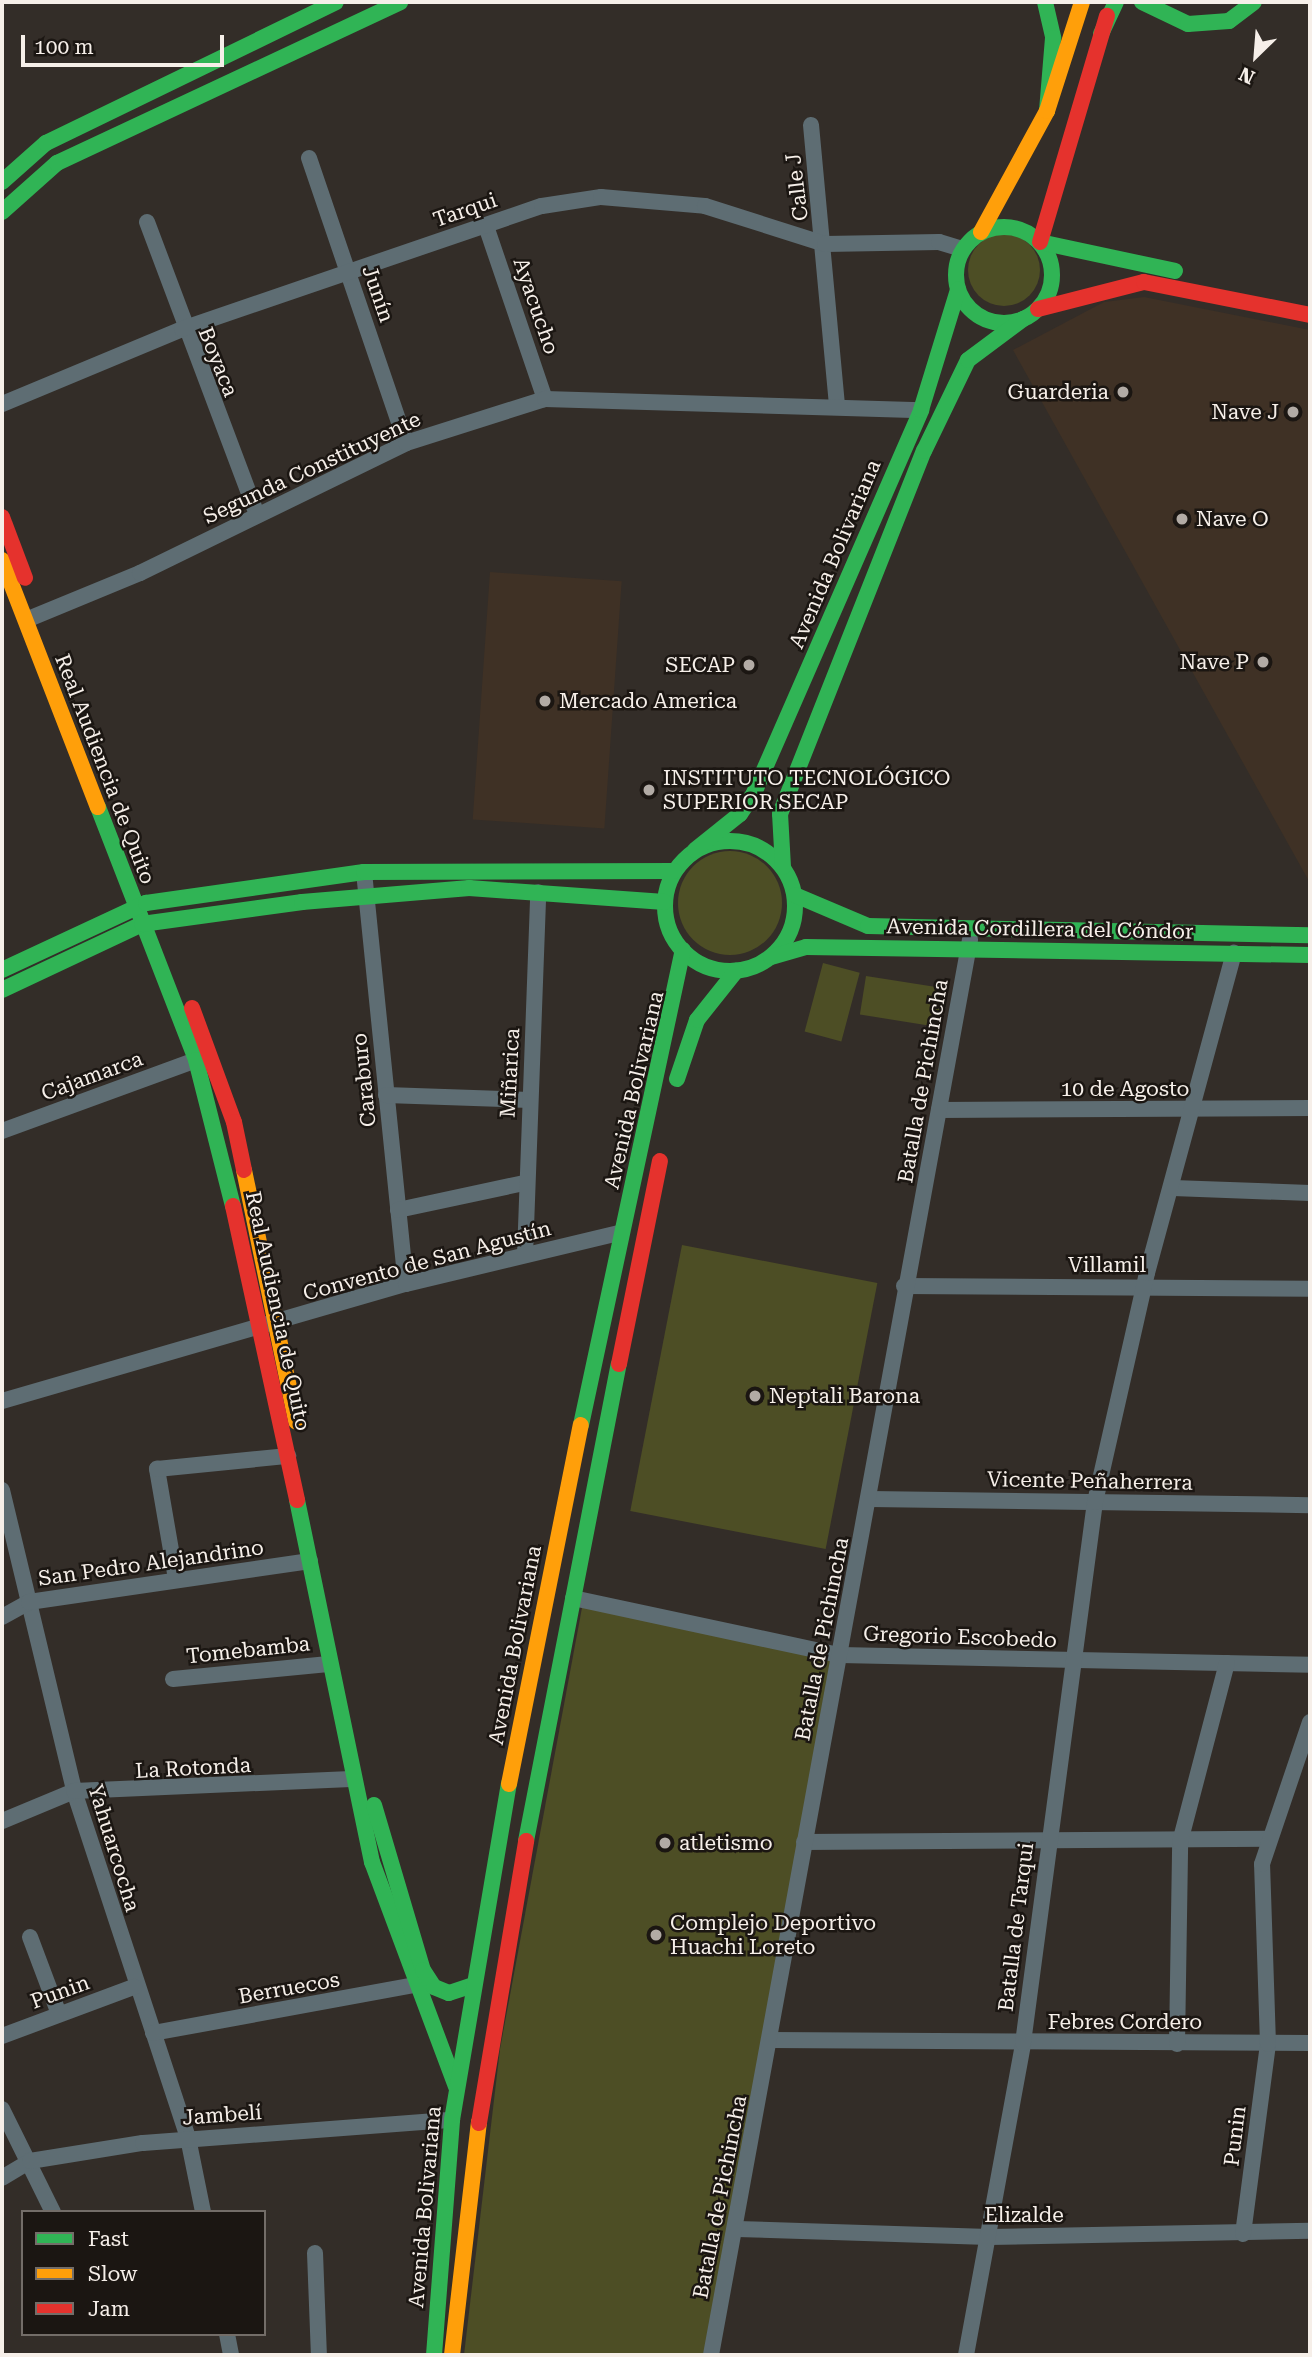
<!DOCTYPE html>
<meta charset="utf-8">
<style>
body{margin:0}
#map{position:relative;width:1312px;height:2357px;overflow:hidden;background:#332d28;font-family:"Roboto Serif",serif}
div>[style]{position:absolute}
.built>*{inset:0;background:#3f3125;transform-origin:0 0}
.green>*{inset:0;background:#4d4e25;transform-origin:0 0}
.round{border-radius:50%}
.street>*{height:16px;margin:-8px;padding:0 8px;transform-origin:8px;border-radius:8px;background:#5e6d73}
.fast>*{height:16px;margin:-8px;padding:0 8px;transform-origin:8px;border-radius:8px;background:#30b455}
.fast>.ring{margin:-8px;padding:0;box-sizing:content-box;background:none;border:16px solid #30b455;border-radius:50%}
.slow>*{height:16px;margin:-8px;padding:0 8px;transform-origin:8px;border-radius:8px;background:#ff9f0a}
.jam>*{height:16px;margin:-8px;padding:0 8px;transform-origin:8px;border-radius:8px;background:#e5322d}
.dots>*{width:19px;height:19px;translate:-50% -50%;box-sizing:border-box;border:4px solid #1b1612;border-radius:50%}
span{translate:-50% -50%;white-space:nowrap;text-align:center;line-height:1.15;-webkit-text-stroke:5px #1b1612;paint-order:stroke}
.street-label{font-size:21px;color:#f6efe9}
.poi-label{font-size:21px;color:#f6efe9}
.right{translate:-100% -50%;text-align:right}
.left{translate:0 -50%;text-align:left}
.frame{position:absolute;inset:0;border:4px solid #f6efe9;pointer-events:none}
.legend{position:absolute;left:21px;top:2210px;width:245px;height:126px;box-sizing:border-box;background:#1b1612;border:2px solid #736d68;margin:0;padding:9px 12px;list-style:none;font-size:21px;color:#f6efe9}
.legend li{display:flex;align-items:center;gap:14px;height:35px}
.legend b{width:35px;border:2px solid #736d68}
.north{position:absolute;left:1221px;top:21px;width:70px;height:70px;-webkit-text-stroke:5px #1b1612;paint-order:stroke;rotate:205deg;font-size:19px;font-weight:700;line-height:28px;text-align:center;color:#f6efe9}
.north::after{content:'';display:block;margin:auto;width:24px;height:32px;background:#f6efe9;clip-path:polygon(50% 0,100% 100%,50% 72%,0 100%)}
.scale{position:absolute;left:21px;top:35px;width:203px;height:32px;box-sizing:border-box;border:4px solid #f6efe9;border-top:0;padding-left:9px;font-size:21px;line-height:24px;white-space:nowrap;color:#f6efe9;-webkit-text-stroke:5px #1b1612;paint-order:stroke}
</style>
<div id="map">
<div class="built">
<div style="clip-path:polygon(1144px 297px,1310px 330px,1310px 883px,1013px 350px,1104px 302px)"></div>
<div style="left:490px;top:572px;width:132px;height:248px;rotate:4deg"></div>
</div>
<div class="green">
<div class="round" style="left:968px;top:234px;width:72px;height:72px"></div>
<div class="round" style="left:678px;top:851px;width:104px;height:104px"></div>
<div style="left:823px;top:963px;width:38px;height:71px;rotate:15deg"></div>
<div style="left:866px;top:976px;width:79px;height:39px;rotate:9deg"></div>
<div style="left:682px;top:1245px;width:199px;height:271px;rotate:11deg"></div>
<div style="clip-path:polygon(584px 1597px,842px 1656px,710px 2355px,464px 2355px,500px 2049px)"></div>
</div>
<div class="street">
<div style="left:811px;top:125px;width:283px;rotate:84.7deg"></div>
<div style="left:309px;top:158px;width:301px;rotate:71.2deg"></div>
<div style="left:147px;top:222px;width:313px;rotate:69.4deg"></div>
<div style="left:486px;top:226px;width:183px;rotate:71.2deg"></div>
<div style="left:2px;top:404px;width:195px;rotate:-22.6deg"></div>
<div style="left:182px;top:329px;width:380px;rotate:-18.9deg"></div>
<div style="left:542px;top:206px;width:60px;rotate:-8.7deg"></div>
<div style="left:601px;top:197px;width:104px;rotate:4.9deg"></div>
<div style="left:705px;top:206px;width:126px;rotate:17.6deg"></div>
<div style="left:825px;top:244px;width:114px;rotate:-1deg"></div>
<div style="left:939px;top:242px;width:24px;rotate:17deg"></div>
<div style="left:26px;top:620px;width:123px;rotate:-22.4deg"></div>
<div style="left:140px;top:573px;width:296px;rotate:-26deg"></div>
<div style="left:406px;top:443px;width:146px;rotate:-17.6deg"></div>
<div style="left:545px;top:399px;width:376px;rotate:1.7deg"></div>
<div style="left:364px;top:872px;width:414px;rotate:84.2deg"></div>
<div style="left:386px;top:1095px;width:144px;rotate:2deg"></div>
<div style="left:939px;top:1110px;width:371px;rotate:-0.3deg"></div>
<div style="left:2px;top:1131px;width:207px;rotate:-20.1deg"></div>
<div style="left:1173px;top:1188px;width:137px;rotate:2.1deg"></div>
<div style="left:398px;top:1210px;width:129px;rotate:-12.1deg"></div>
<div style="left:525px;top:1255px;width:363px;rotate:-87.9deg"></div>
<div style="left:904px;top:1286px;width:406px;rotate:0.4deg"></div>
<div style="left:2px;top:1401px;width:421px;rotate:-16.2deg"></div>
<div style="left:406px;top:1284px;width:222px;rotate:-13.5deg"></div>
<div style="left:2px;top:1490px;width:309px;rotate:76.5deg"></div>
<div style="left:74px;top:1791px;width:365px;rotate:71.8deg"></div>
<div style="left:188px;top:2138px;width:76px;rotate:78.5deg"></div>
<div style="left:870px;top:1499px;width:440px;rotate:0.8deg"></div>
<div style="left:176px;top:1579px;width:112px;rotate:-99.8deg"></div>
<div style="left:157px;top:1469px;width:132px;rotate:-5.7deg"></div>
<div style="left:573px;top:1598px;width:273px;rotate:12.1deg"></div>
<div style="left:840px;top:1655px;width:470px;rotate:1.2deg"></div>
<div style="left:2px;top:1617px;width:31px;rotate:-29deg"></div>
<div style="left:29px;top:1602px;width:284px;rotate:-8.3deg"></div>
<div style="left:173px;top:1679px;width:156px;rotate:-5.5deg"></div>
<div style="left:2px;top:1821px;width:78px;rotate:-22.6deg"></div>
<div style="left:74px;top:1791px;width:277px;rotate:-2.5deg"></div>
<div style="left:804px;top:1842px;width:464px;rotate:-0.4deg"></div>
<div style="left:30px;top:1937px;width:82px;rotate:69.4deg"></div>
<div style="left:153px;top:2033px;width:277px;rotate:-10.4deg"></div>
<div style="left:2px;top:2036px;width:141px;rotate:-20.4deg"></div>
<div style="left:771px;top:2040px;width:539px;rotate:0.32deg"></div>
<div style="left:1177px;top:2044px;width:202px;rotate:-89.1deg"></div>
<div style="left:1180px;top:1842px;width:185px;rotate:-75.3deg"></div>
<div style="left:2px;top:2109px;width:115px;rotate:63.7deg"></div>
<div style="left:2px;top:2178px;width:33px;rotate:-31deg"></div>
<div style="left:30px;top:2161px;width:114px;rotate:-9.1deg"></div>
<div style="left:143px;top:2143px;width:310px;rotate:-4.3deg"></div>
<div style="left:737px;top:2229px;width:252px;rotate:1.8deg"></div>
<div style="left:989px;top:2237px;width:321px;rotate:-1.1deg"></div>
<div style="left:1243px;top:2234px;width:192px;rotate:-82.5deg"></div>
<div style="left:1268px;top:2044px;width:180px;rotate:-91.9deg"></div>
<div style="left:1262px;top:1864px;width:150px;rotate:-71.3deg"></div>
<div style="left:315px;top:2253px;width:102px;rotate:87.8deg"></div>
<div style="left:227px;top:2334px;width:21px;rotate:79deg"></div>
<div style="left:711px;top:2355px;width:1439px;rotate:-79.63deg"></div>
<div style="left:966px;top:2355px;width:317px;rotate:-79.6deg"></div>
<div style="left:1023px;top:2043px;width:546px;rotate:-82.42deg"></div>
<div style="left:1095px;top:1502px;width:235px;rotate:-77.2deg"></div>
<div style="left:1147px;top:1273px;width:332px;rotate:-74.8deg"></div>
</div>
<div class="fast">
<div style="left:1045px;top:2px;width:37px;rotate:77deg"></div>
<div style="left:1053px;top:38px;width:73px;rotate:94.7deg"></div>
<div style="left:1142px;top:2px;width:51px;rotate:25.6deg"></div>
<div style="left:1188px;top:24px;width:41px;rotate:-4.2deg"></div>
<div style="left:1229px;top:21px;width:31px;rotate:-37deg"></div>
<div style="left:1101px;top:34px;width:35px;rotate:-65deg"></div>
<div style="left:2px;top:182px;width:59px;rotate:-41.6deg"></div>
<div style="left:46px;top:143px;width:322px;rotate:-25.9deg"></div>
<div style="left:2px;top:212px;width:74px;rotate:-41.7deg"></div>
<div style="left:57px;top:163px;width:379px;rotate:-25.1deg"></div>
<div class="ring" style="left:956px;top:227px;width:80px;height:80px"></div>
<div style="left:1040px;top:242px;width:138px;rotate:12.1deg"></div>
<div style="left:98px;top:807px;width:271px;rotate:68.8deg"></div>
<div style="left:196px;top:1060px;width:151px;rotate:75.8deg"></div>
<div class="ring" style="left:665px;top:841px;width:114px;height:114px"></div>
<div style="left:695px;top:850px;width:58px;rotate:-38.7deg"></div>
<div style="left:740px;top:814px;width:25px;rotate:-56deg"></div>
<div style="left:754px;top:793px;width:418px;rotate:-66.4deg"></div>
<div style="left:921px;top:410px;width:126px;rotate:-72.9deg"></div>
<div style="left:783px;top:867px;width:53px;rotate:-93.2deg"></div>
<div style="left:780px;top:814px;width:391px;rotate:-68.4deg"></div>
<div style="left:924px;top:451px;width:101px;rotate:-64.2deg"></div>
<div style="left:968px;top:360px;width:69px;rotate:-36.7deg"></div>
<div style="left:795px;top:895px;width:79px;rotate:23deg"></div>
<div style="left:868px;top:926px;width:442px;rotate:1.2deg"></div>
<div style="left:771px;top:957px;width:36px;rotate:-16deg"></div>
<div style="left:806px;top:947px;width:504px;rotate:0.91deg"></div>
<div style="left:2px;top:970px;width:159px;rotate:-25deg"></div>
<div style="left:146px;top:903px;width:220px;rotate:-8.1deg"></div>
<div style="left:364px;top:872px;width:310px;rotate:-0.2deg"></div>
<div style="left:2px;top:990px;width:155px;rotate:-25.2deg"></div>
<div style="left:142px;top:924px;width:162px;rotate:-7.8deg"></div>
<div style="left:302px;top:902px;width:168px;rotate:-4.8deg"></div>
<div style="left:469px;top:888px;width:196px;rotate:4.1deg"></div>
<div style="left:677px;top:1079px;width:62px;rotate:-71.3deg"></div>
<div style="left:697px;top:1020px;width:63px;rotate:-51.5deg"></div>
<div style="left:581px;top:1425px;width:486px;rotate:-77.9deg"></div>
<div style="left:297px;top:1500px;width:370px;rotate:78.3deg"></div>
<div style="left:372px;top:1862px;width:240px;rotate:69.5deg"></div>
<div style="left:374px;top:1805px;width:172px;rotate:73.5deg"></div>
<div style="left:423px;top:1970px;width:20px;rotate:57deg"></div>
<div style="left:434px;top:1987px;width:16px;rotate:22deg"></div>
<div style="left:449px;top:1993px;width:22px;rotate:-18deg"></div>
<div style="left:526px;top:1841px;width:486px;rotate:-79deg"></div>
<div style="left:434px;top:2355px;width:236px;rotate:-85.6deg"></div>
<div style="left:452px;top:2120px;width:341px;rotate:-80.4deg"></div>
</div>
<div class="slow">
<div style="left:981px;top:232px;width:138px;rotate:-61.4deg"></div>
<div style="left:1047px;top:111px;width:114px;rotate:-72.2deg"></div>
<div style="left:2px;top:560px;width:265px;rotate:68.8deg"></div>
<div style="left:244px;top:1170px;width:257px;rotate:78.3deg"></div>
<div style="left:509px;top:1784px;width:366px;rotate:-78.7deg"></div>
<div style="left:452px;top:2355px;width:234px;rotate:-83.4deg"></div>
</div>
<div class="jam">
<div style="left:1040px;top:242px;width:236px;rotate:-73.5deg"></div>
<div style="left:1038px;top:309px;width:109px;rotate:-14.3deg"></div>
<div style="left:1144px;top:282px;width:169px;rotate:11.2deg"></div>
<div style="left:2px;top:517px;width:65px;rotate:69.3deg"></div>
<div style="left:192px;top:1008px;width:121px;rotate:69.8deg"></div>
<div style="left:234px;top:1122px;width:49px;rotate:78.2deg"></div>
<div style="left:233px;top:1206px;width:301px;rotate:77.7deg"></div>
<div style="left:619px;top:1364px;width:207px;rotate:-78.6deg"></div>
<div style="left:479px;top:2123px;width:286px;rotate:-80.5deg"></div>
</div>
<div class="dots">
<div style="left:1123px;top:392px;background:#b2aba5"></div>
<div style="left:1293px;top:412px;background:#b2aba5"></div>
<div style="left:1182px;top:519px;background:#b2aba5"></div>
<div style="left:1263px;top:662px;background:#b2aba5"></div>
<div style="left:749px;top:665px;background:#b2aba5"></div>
<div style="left:545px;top:701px;background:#b2aba5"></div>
<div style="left:649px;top:790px;background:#b2aba5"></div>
<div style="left:755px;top:1396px;background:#b2aba5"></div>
<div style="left:665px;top:1843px;background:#b2aba5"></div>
<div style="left:656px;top:1935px;background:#b2aba5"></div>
</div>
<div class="street-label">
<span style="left:797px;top:187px;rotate:-97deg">Calle J</span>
<span style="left:465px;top:210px;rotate:-19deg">Tarqui</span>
<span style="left:378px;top:294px;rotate:71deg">Junín</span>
<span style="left:536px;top:306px;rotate:71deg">Ayacucho</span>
<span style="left:218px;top:362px;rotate:68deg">Boyaca</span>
<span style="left:312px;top:468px;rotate:-25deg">Segunda Constituyente</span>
<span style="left:835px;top:554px;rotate:-67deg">Avenida Bolivariana</span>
<span style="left:105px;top:769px;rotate:69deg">Real Audiencia de Quito</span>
<span style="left:1040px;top:929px;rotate:1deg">Avenida Cordillera del Cóndor</span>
<span style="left:510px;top:1073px;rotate:-87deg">Miñarica</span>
<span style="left:92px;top:1076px;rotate:-20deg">Cajamarca</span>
<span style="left:364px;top:1080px;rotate:-96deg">Caraburo</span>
<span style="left:923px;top:1081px;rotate:-80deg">Batalla de Pichincha</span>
<span style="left:1125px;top:1089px">10 de Agosto</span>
<span style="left:634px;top:1090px;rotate:-77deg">Avenida Bolivariana</span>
<span style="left:427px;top:1261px;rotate:-15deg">Convento de San Agustín</span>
<span style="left:1107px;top:1265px">Villamil</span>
<span style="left:278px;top:1311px;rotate:78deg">Real Audiencia de Quito</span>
<span style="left:1090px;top:1481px;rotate:1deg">Vicente Peñaherrera</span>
<span style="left:151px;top:1563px;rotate:-8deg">San Pedro Alejandrino</span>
<span style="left:960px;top:1637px;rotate:2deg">Gregorio Escobedo</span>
<span style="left:822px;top:1639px;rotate:-79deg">Batalla de Pichincha</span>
<span style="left:515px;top:1645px;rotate:-79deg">Avenida Bolivariana</span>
<span style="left:248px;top:1650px;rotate:-6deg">Tomebamba</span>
<span style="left:193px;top:1768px;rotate:-3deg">La Rotonda</span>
<span style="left:114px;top:1848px;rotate:73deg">Yahuarcocha</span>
<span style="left:1016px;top:1927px;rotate:-83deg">Batalla de Tarqui</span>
<span style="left:289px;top:1988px;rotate:-10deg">Berruecos</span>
<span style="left:60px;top:1992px;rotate:-20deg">Punin</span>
<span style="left:1125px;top:2022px">Febres Cordero</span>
<span style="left:222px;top:2115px;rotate:-4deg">Jambelí</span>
<span style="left:1235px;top:2136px;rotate:-83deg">Punin</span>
<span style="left:720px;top:2197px;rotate:-79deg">Batalla de Pichincha</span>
<span style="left:425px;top:2207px;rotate:-85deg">Avenida Bolivariana</span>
<span style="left:1024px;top:2215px">Elizalde</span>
</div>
<div class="poi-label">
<span class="right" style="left:1109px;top:392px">Guarderia</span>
<span class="right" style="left:1279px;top:412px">Nave J</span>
<span class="left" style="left:1196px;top:519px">Nave O</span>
<span class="right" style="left:1249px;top:662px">Nave P</span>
<span class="right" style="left:735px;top:665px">SECAP</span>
<span class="left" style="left:559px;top:701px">Mercado America</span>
<span class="left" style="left:663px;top:790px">INSTITUTO TECNOLÓGICO<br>SUPERIOR SECAP</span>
<span class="left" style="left:769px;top:1396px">Neptali Barona</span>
<span class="left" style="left:679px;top:1843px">atletismo</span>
<span class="left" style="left:670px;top:1935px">Complejo Deportivo<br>Huachi Loreto</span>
</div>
<div class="frame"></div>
<ul class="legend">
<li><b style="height:9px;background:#30b455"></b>Fast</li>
<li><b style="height:9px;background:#ff9f0a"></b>Slow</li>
<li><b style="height:9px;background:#e5322d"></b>Jam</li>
</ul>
<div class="north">N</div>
<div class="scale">100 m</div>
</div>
